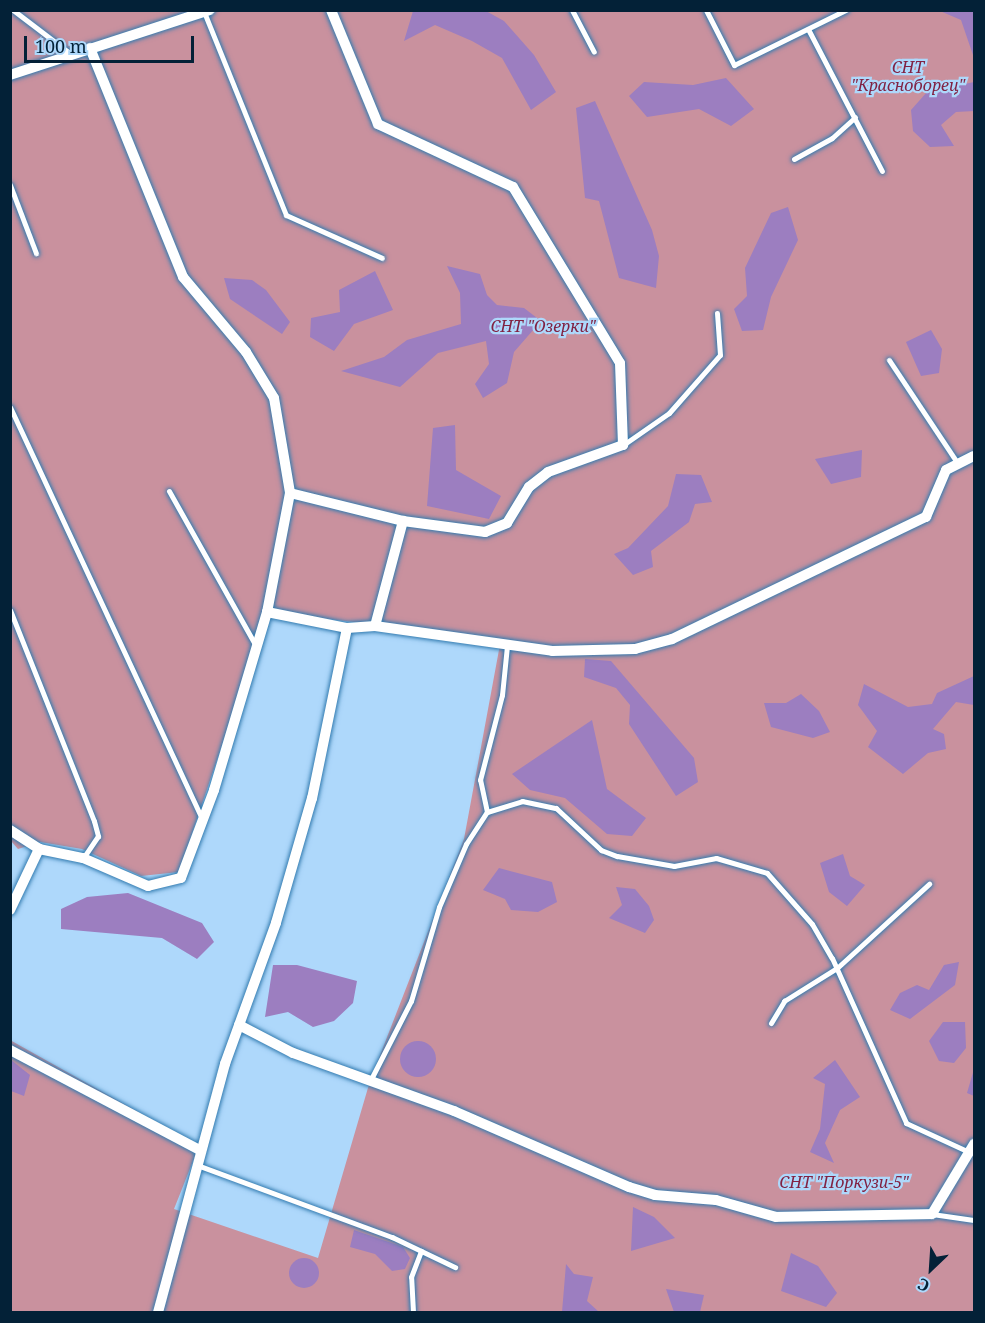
<!DOCTYPE html>
<meta charset="utf-8">
<style>
body{margin:0}
#map{position:relative;width:985px;height:1323px;overflow:hidden;background:#aed8fb;font-family:"Noto Serif",serif}
div>[style]{position:absolute}
.green>*{inset:0;background:#c9919e}
.water>*{inset:0;background:#9c7ec0}
.round{border-radius:50%}
.roads{filter:drop-shadow(0 0 2px #327bb0) drop-shadow(0 0 2px #327bb0)}
.lane>*{height:5px;margin:-2.5px;padding:0 2.5px;transform-origin:2.5px;border-radius:2.5px;background:#fff}
.street>*{height:10px;margin:-5px;padding:0 5px;transform-origin:5px;border-radius:5px;background:#fff}
span{translate:-50% -50%;white-space:nowrap;text-align:center;line-height:1.15;-webkit-text-stroke:4.5px #aed8fb;paint-order:stroke}
.park-label{font-size:16px;color:#812243;font-style:italic}
.frame{position:absolute;inset:0;border:12px solid #032137;pointer-events:none}
.north{position:absolute;left:901px;top:1239px;width:60px;height:60px;-webkit-text-stroke:4px #aed8fb;paint-order:stroke;rotate:205deg;font-size:16px;font-weight:700;line-height:24px;text-align:center;color:#032137}
.north::after{content:'';display:block;margin:auto;width:21px;height:27px;background:#032137;clip-path:polygon(50% 0,100% 100%,50% 72%,0 100%)}
.scale{position:absolute;left:24px;top:36px;width:170px;height:27px;box-sizing:border-box;border:3px solid #032137;border-top:0;padding-left:8px;font-size:18px;line-height:21px;white-space:nowrap;color:#032137;-webkit-text-stroke:4px #aed8fb;paint-order:stroke}
</style>
<div id="map">
<div class="green">
<div style="clip-path:polygon(11px 11px,974px 11px,974px 1312px,11px 1312px,10px 1040px,199px 1146px,174px 1209px,318px 1258px,370px 1081px,464px 839px,501px 639px,267px 612px,179px 872px,141px 876px,82px 849px,40px 842px,18px 849px,11px 841px)"></div>
</div>
<div class="water">
<div style="clip-path:polygon(413px 11px,486px 11px,504px 21px,534px 55px,556px 92px,531px 110px,502px 58px,472px 41px,435px 25px,404px 41px)"></div>
<div style="clip-path:polygon(940px 11px,974px 11px,974px 58px,961px 20px)"></div>
<div style="clip-path:polygon(726px 78px,754px 109px,731px 126px,699px 109px,647px 117px,629px 96px,644px 82px,693px 85px)"></div>
<div style="clip-path:polygon(974px 82px,974px 111px,956px 112px,941px 125px,954px 146px,930px 147px,913px 131px,911px 110px,927px 92px)"></div>
<div style="clip-path:polygon(595px 101px,652px 230px,659px 256px,656px 288px,619px 278px,599px 201px,585px 198px,576px 108px)"></div>
<div style="clip-path:polygon(788px 207px,798px 240px,771px 297px,763px 330px,742px 331px,734px 309px,747px 296px,745px 268px,771px 213px)"></div>
<div style="clip-path:polygon(447px 266px,480px 274px,487px 295px,497px 305px,524px 308px,541px 321px,514px 352px,507px 383px,483px 398px,475px 384px,489px 364px,486px 341px,438px 353px,400px 387px,341px 371px,384px 357px,407px 340px,461px 324px,460px 293px)"></div>
<div style="clip-path:polygon(375px 271px,393px 310px,354px 324px,334px 351px,310px 337px,311px 318px,340px 312px,339px 290px)"></div>
<div style="clip-path:polygon(224px 278px,252px 280px,266px 290px,290px 322px,282px 334px,230px 299px)"></div>
<div style="clip-path:polygon(931px 330px,942px 349px,939px 373px,921px 376px,906px 342px)"></div>
<div style="clip-path:polygon(455px 425px,456px 470px,501px 496px,489px 519px,427px 506px,433px 428px)"></div>
<div style="clip-path:polygon(862px 450px,861px 477px,831px 484px,815px 459px)"></div>
<div style="clip-path:polygon(676px 474px,701px 475px,712px 502px,695px 504px,689px 522px,651px 551px,653px 567px,633px 575px,614px 554px,628px 548px,668px 506px)"></div>
<div style="clip-path:polygon(585px 659px,611px 661px,694px 758px,698px 782px,676px 796px,629px 724px,630px 705px,616px 688px,584px 677px)"></div>
<div style="clip-path:polygon(974px 676px,974px 705px,956px 702px,933px 729px,944px 734px,946px 749px,928px 753px,903px 774px,868px 747px,877px 731px,858px 705px,864px 684px,908px 707px,932px 704px,937px 693px)"></div>
<div style="clip-path:polygon(801px 694px,819px 711px,830px 732px,813px 738px,771px 727px,764px 703px,786px 703px)"></div>
<div style="clip-path:polygon(592px 720px,607px 789px,646px 818px,632px 836px,607px 834px,565px 798px,530px 790px,512px 774px)"></div>
<div style="clip-path:polygon(843px 854px,850px 876px,865px 885px,847px 906px,829px 892px,820px 863px)"></div>
<div style="clip-path:polygon(499px 868px,552px 882px,557px 902px,538px 912px,511px 910px,505px 899px,483px 890px)"></div>
<div style="clip-path:polygon(616px 887px,635px 889px,649px 906px,654px 920px,645px 933px,609px 918px,622px 905px)"></div>
<div style="clip-path:polygon(128px 893px,202px 923px,214px 942px,197px 959px,162px 938px,61px 929px,61px 909px,87px 897px)"></div>
<div style="clip-path:polygon(959px 962px,955px 985px,910px 1019px,890px 1010px,900px 993px,917px 985px,929px 990px,944px 965px)"></div>
<div style="clip-path:polygon(273px 965px,297px 965px,357px 981px,353px 1003px,334px 1021px,313px 1027px,288px 1012px,265px 1017px)"></div>
<div style="clip-path:polygon(943px 1022px,965px 1022px,966px 1048px,954px 1063px,939px 1061px,929px 1041px)"></div>
<div class="round" style="left:400px;top:1041px;width:36px;height:36px"></div>
<div style="clip-path:polygon(11px 1060px,30px 1075px,24px 1096px,11px 1091px)"></div>
<div style="clip-path:polygon(835px 1060px,860px 1097px,840px 1110px,825px 1143px,834px 1163px,810px 1152px,820px 1129px,825px 1084px,813px 1078px)"></div>
<div style="clip-path:polygon(974px 1069px,974px 1096px,967px 1093px)"></div>
<div style="clip-path:polygon(633px 1207px,654px 1217px,675px 1238px,631px 1251px)"></div>
<div style="clip-path:polygon(354px 1230px,403px 1247px,410px 1258px,405px 1269px,392px 1271px,375px 1254px,350px 1247px)"></div>
<div style="clip-path:polygon(791px 1253px,818px 1266px,837px 1293px,826px 1307px,781px 1291px)"></div>
<div class="round" style="left:289px;top:1258px;width:30px;height:30px"></div>
<div style="clip-path:polygon(566px 1264px,574px 1274px,593px 1277px,587px 1301px,599px 1312px,562px 1312px)"></div>
<div style="clip-path:polygon(666px 1289px,704px 1295px,700px 1312px,674px 1312px)"></div>
</div>
<div class="roads">
<div class="lane">
<div style="left:13px;top:10px;width:73px;rotate:37.2deg"></div>
<div style="left:572px;top:10px;width:47px;rotate:62.4deg"></div>
<div style="left:706px;top:10px;width:62px;rotate:63deg"></div>
<div style="left:734px;top:65px;width:125px;rotate:-26.2deg"></div>
<div style="left:204px;top:12px;width:219px;rotate:68deg"></div>
<div style="left:286px;top:215px;width:105px;rotate:24.1deg"></div>
<div style="left:808px;top:29px;width:160px;rotate:62.5deg"></div>
<div style="left:794px;top:159px;width:43px;rotate:-28.9deg"></div>
<div style="left:832px;top:138px;width:31px;rotate:-42deg"></div>
<div style="left:10px;top:185px;width:73px;rotate:69.1deg"></div>
<div style="left:889px;top:360px;width:121px;rotate:56.4deg"></div>
<div style="left:10px;top:407px;width:454px;rotate:65deg"></div>
<div style="left:623px;top:445px;width:56px;rotate:-34.8deg"></div>
<div style="left:669px;top:413px;width:77px;rotate:-48.7deg"></div>
<div style="left:720px;top:355px;width:42px;rotate:-94.1deg"></div>
<div style="left:169px;top:491px;width:176px;rotate:60.7deg"></div>
<div style="left:10px;top:610px;width:227px;rotate:68.3deg"></div>
<div style="left:94px;top:821px;width:16px;rotate:75deg"></div>
<div style="left:98px;top:836px;width:27px;rotate:124deg"></div>
<div style="left:487px;top:812px;width:37px;rotate:-17deg"></div>
<div style="left:522px;top:801px;width:35px;rotate:12deg"></div>
<div style="left:556px;top:808px;width:62px;rotate:43deg"></div>
<div style="left:601px;top:850px;width:17px;rotate:21deg"></div>
<div style="left:617px;top:856px;width:58px;rotate:10deg"></div>
<div style="left:674px;top:866px;width:43px;rotate:-10.8deg"></div>
<div style="left:716px;top:858px;width:53px;rotate:16.4deg"></div>
<div style="left:767px;top:873px;width:68px;rotate:48.6deg"></div>
<div style="left:812px;top:924px;width:39px;rotate:60deg"></div>
<div style="left:832px;top:958px;width:181px;rotate:65.8deg"></div>
<div style="left:906px;top:1123px;width:67px;rotate:24.7deg"></div>
<div style="left:771px;top:1023px;width:26px;rotate:-59deg"></div>
<div style="left:784px;top:1001px;width:62px;rotate:-31.9deg"></div>
<div style="left:837px;top:968px;width:125px;rotate:-42.4deg"></div>
<div style="left:370px;top:1081px;width:90px;rotate:-62.9deg"></div>
<div style="left:411px;top:1001px;width:98px;rotate:-73.4deg"></div>
<div style="left:439px;top:907px;width:69px;rotate:-66.8deg"></div>
<div style="left:466px;top:844px;width:38px;rotate:-57deg"></div>
<div style="left:487px;top:812px;width:33px;rotate:-102deg"></div>
<div style="left:480px;top:780px;width:88px;rotate:-75.5deg"></div>
<div style="left:502px;top:695px;width:49px;rotate:-84.2deg"></div>
<div style="left:197px;top:1165px;width:208px;rotate:20.3deg"></div>
<div style="left:392px;top:1237px;width:70px;rotate:25.5deg"></div>
<div style="left:932px;top:1214px;width:42px;rotate:8.1deg"></div>
<div style="left:413px;top:1312px;width:35px;rotate:-93deg"></div>
<div style="left:411px;top:1277px;width:28px;rotate:-69deg"></div>
</div>
<div class="street">
<div style="left:90px;top:48px;width:247px;rotate:67.9deg"></div>
<div style="left:183px;top:277px;width:98px;rotate:50deg"></div>
<div style="left:246px;top:352px;width:54px;rotate:58.7deg"></div>
<div style="left:274px;top:398px;width:96px;rotate:80.4deg"></div>
<div style="left:290px;top:493px;width:121px;rotate:100.9deg"></div>
<div style="left:267px;top:612px;width:82px;rotate:11.3deg"></div>
<div style="left:347px;top:628px;width:174px;rotate:101.6deg"></div>
<div style="left:312px;top:798px;width:130px;rotate:106.1deg"></div>
<div style="left:276px;top:923px;width:150px;rotate:109.9deg"></div>
<div style="left:225px;top:1064px;width:257px;rotate:105.1deg"></div>
<div style="left:10px;top:75px;width:210px;rotate:-18deg"></div>
<div style="left:290px;top:493px;width:116px;rotate:13.9deg"></div>
<div style="left:403px;top:521px;width:83px;rotate:7.6deg"></div>
<div style="left:485px;top:532px;width:24px;rotate:-22deg"></div>
<div style="left:507px;top:523px;width:42px;rotate:-58.6deg"></div>
<div style="left:529px;top:487px;width:24px;rotate:-38deg"></div>
<div style="left:548px;top:472px;width:80px;rotate:-19.8deg"></div>
<div style="left:623px;top:445px;width:82px;rotate:-92.1deg"></div>
<div style="left:620px;top:363px;width:206px;rotate:-121.3deg"></div>
<div style="left:513px;top:187px;width:149px;rotate:-155deg"></div>
<div style="left:378px;top:124px;width:123px;rotate:-112.4deg"></div>
<div style="left:375px;top:626px;width:109px;rotate:-75.1deg"></div>
<div style="left:347px;top:628px;width:28px;rotate:-4deg"></div>
<div style="left:375px;top:626px;width:179px;rotate:8deg"></div>
<div style="left:552px;top:651px;width:83px;rotate:-1.4deg"></div>
<div style="left:635px;top:649px;width:38px;rotate:-15deg"></div>
<div style="left:672px;top:639px;width:282px;rotate:-25.7deg"></div>
<div style="left:926px;top:517px;width:51px;rotate:-66.9deg"></div>
<div style="left:946px;top:470px;width:31px;rotate:-27deg"></div>
<div style="left:10px;top:830px;width:35px;rotate:33deg"></div>
<div style="left:39px;top:849px;width:45px;rotate:11.6deg"></div>
<div style="left:83px;top:858px;width:71px;rotate:23.3deg"></div>
<div style="left:148px;top:886px;width:34px;rotate:-14deg"></div>
<div style="left:181px;top:878px;width:94px;rotate:-69.4deg"></div>
<div style="left:214px;top:790px;width:186px;rotate:-73.4deg"></div>
<div style="left:10px;top:910px;width:68px;rotate:-64.6deg"></div>
<div style="left:239px;top:1025px;width:61px;rotate:27.4deg"></div>
<div style="left:293px;top:1053px;width:171px;rotate:19.8deg"></div>
<div style="left:454px;top:1111px;width:191px;rotate:23.5deg"></div>
<div style="left:629px;top:1187px;width:27px;rotate:17deg"></div>
<div style="left:655px;top:1195px;width:61px;rotate:4.7deg"></div>
<div style="left:716px;top:1200px;width:62px;rotate:15.8deg"></div>
<div style="left:776px;top:1217px;width:156px;rotate:-1.1deg"></div>
<div style="left:932px;top:1214px;width:82px;rotate:-59deg"></div>
<div style="left:10px;top:1050px;width:215px;rotate:27.8deg"></div>
</div>
</div>
<div class="park-label">
<span style="left:908px;top:76px">СНТ<br>"Красноборец"</span>
<span style="left:543px;top:326px">СНТ "Озерки"</span>
<span style="left:844px;top:1182px">СНТ "Поркузи-5"</span>
</div>
<div class="frame"></div>
<div class="north">С</div>
<div class="scale">100 m</div>
</div>
